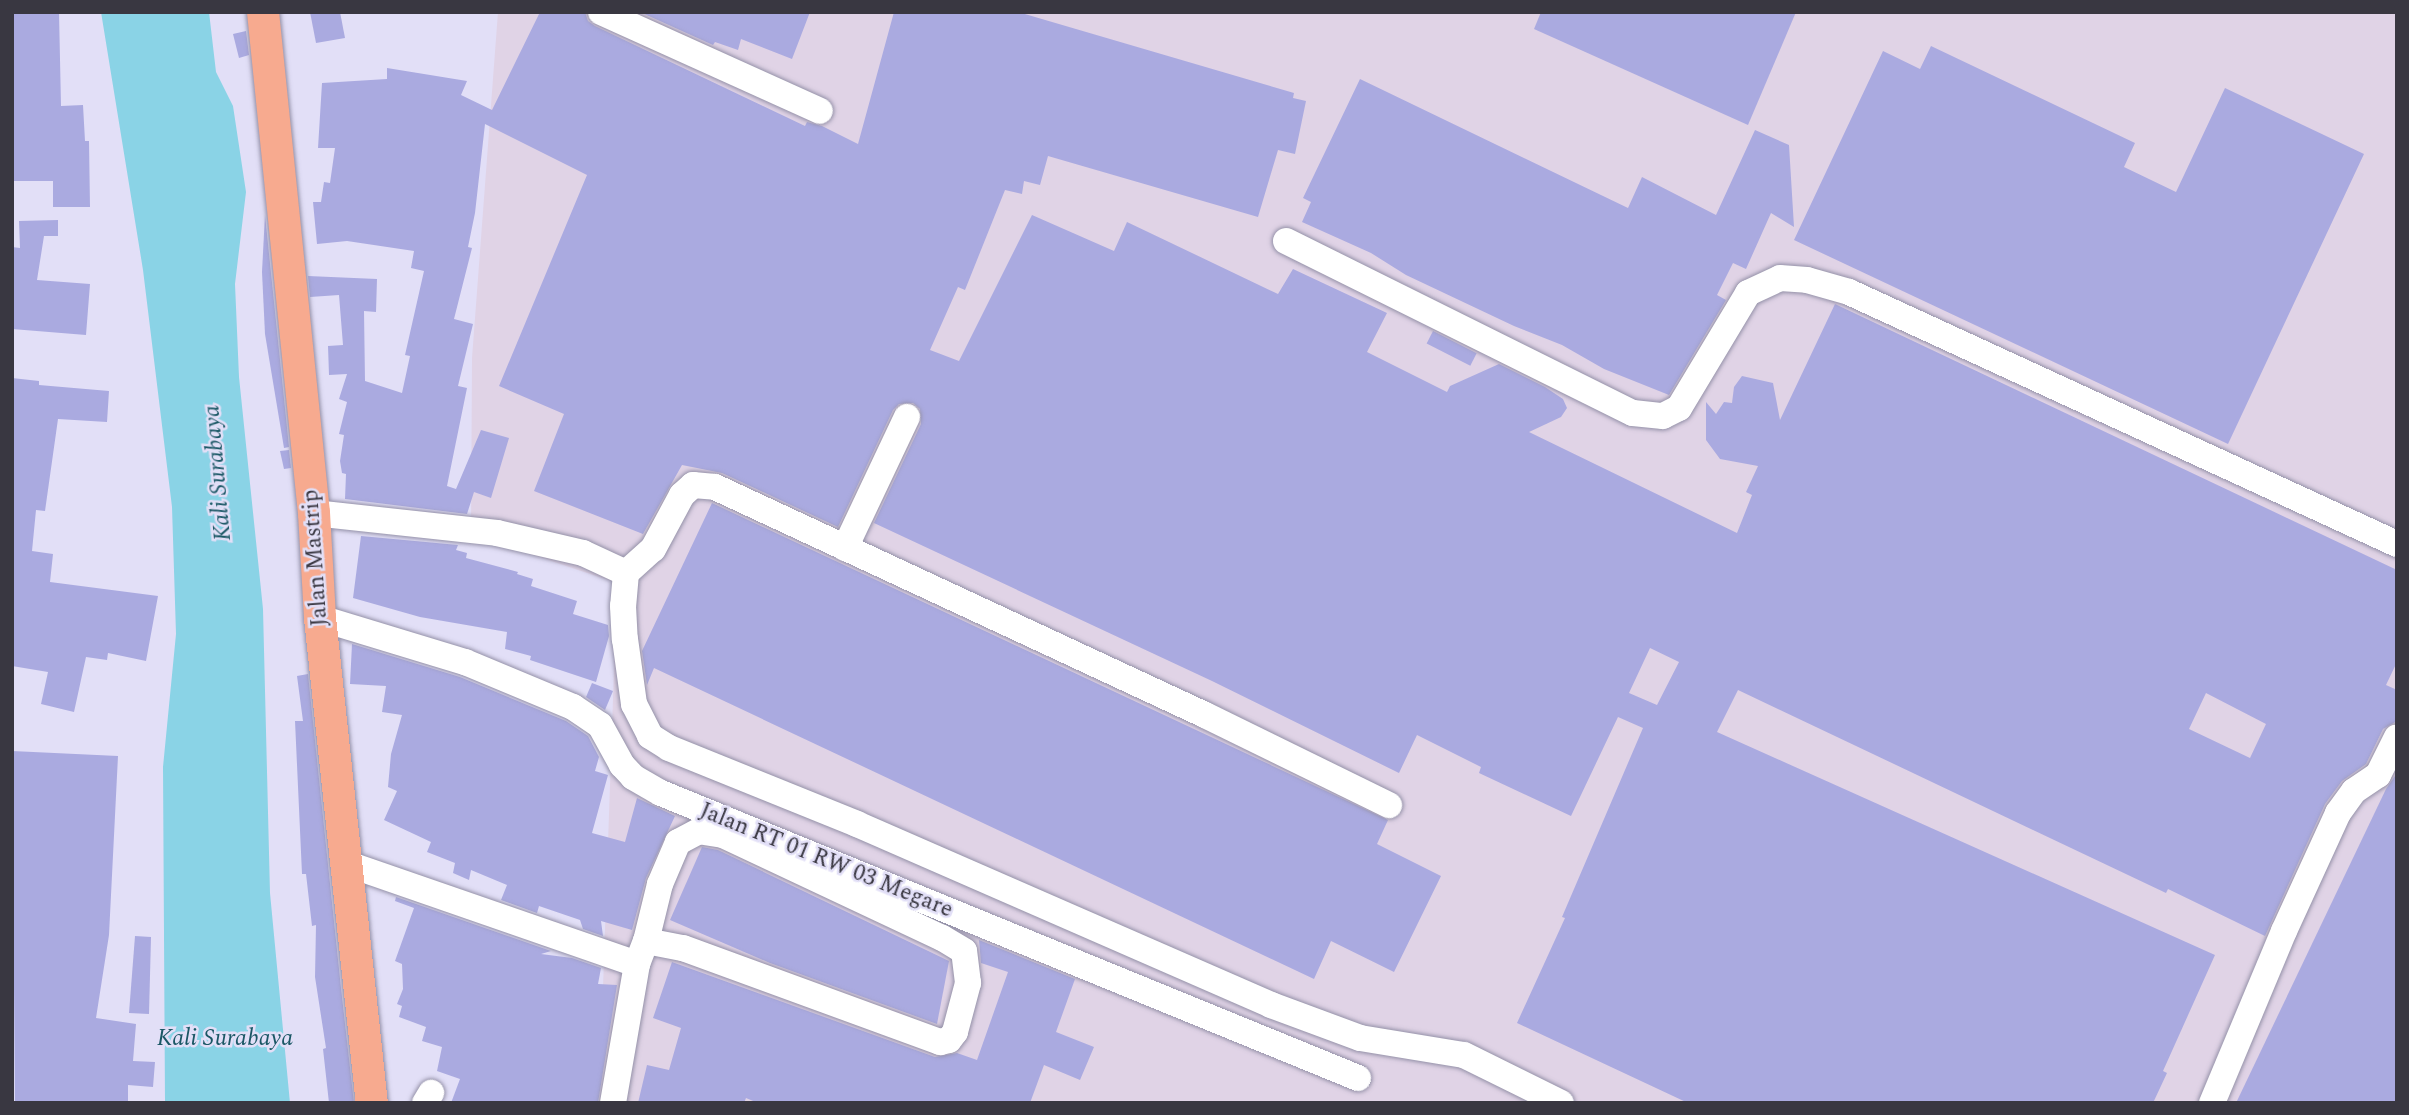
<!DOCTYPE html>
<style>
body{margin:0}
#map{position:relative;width:2409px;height:1115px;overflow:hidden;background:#e2dff7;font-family:Spectral,serif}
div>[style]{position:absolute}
.industrial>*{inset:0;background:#e0d3e6}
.water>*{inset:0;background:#8ad3e6}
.building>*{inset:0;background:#aaaae0;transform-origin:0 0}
.roads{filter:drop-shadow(0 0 2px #9491a8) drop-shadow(0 0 2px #9491a8)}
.minor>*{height:26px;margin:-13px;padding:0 13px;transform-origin:13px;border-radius:13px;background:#fff}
.major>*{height:32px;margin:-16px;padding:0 16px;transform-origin:16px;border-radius:16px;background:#f7aa8f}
span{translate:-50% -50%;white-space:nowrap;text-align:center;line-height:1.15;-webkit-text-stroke:5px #e2dff7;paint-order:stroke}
.street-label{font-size:23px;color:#393741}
.water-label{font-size:24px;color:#1a5765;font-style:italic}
.frame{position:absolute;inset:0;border:14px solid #393741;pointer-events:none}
</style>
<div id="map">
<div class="industrial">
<div style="clip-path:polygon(498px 12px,2397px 12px,2397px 1103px,599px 1103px,617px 583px,471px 534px,472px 358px)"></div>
</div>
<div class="water">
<div style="clip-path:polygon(101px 12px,209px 12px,216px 72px,233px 106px,246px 192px,235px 284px,239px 377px,263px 609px,270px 893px,290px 1103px,165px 1103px,163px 767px,176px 634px,172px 507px,143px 270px)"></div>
</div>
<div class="building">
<div style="clip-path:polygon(12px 12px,59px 12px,61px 106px,83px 105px,85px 141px,89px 141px,90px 207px,53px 207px,53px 181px,13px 181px)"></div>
<div style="clip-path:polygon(310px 12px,340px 12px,345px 38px,316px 43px)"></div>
<div style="clip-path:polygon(evenodd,540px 12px,585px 12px,588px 21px,595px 26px,805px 126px,807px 122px,822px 126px,858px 144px,894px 12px,1018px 12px,1294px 93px,1293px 98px,1306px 101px,1295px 154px,1278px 150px,1258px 217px,1048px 156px,1040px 185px,1024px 181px,1022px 194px,1005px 190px,965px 290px,958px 287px,930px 350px,959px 361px,1032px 215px,1114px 251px,1127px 222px,1278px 294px,1293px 269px,1387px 313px,1367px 352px,1447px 392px,1450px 386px,1499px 364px,1545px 387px,1563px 399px,1567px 408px,1561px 417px,1529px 432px,1737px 533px,1752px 495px,1746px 492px,1758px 466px,1720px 459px,1706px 440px,1706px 402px,1716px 414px,1724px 402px,1732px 403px,1734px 387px,1742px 376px,1773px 383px,1780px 420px,1835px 304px,2397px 570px,2397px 662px,2386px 685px,2397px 690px,2397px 721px,2383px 729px,2366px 764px,2342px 781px,2325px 804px,2265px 936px,2168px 889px,2166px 893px,1738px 690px,1717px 732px,2215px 955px,2163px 1071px,2167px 1073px,2153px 1103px,1688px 1103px,1517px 1023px,1565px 918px,1562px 917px,1643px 728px,1618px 717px,1571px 816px,1479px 773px,1481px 767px,1417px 735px,1399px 773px,1212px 681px,874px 523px,921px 424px,920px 409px,913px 403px,899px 404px,893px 410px,838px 527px,722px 473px,682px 465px,643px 534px,534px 491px,564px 414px,499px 386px,587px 175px,485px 124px,475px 213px,468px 247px,472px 248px,454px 319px,473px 324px,458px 386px,467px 388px,447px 486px,456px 489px,481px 430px,509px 438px,491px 498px,474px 492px,467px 514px,345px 499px,346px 474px,342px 473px,340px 461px,344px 435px,339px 434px,347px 402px,339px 399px,347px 374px,329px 375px,328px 346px,343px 345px,339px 295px,310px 297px,308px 276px,377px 279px,376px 312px,364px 311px,365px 381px,402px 393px,410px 356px,405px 355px,424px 271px,411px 268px,414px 251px,347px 241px,317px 244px,313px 202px,321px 202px,324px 182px,330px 183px,335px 148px,318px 148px,322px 83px,387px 79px,387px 68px,467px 81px,461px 95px,492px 110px,540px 12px,1650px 648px,1679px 662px,1657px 705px,1629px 693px,1650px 648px,540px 12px,2206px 693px,2266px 724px,2250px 758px,2189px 729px,2206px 693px)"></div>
<div style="clip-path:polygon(640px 12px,810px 12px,792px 59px,741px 39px,738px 50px,715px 42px,713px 45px)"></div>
<div style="clip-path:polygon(1541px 12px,1796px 12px,1748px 125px,1534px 29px)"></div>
<div style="clip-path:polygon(246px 31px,249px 55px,239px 58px,233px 34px)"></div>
<div style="clip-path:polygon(1931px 46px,2135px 143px,2124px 167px,2176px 192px,2225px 88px,2364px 154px,2228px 444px,1794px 240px,1883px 51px,1920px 69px)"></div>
<div style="clip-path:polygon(1360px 79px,1628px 208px,1642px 177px,1716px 215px,1755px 130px,1789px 145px,1794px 227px,1771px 213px,1746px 269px,1733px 263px,1717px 295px,1726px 300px,1669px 395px,1604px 369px,1562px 345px,1514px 326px,1406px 275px,1371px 253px,1302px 222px,1311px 202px,1303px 198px)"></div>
<div style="clip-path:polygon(265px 215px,289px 447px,284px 448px,265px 334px,262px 272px)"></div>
<div style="clip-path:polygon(58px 220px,58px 236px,44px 236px,37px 280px,90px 284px,86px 335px,12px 329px,12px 247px,20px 248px,19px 221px)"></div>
<div style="left:1433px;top:331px;width:49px;height:14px;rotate:27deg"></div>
<div style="clip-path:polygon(12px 378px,39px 381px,39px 385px,109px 391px,107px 422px,58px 419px,45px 511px,36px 510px,32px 551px,53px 554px,50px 582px,158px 596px,146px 661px,108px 653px,107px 660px,86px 657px,74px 712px,41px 704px,48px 672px,12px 666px)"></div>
<div style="clip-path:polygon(289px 450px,291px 468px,284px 469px,280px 451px)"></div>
<div style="clip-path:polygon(712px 503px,1388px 820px,1377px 844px,1441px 876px,1394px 972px,1331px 941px,1314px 979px,654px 668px,647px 685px,642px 651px)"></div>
<div style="clip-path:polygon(361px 536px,458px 545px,456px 550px,467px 553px,466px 558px,518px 572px,517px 574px,533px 579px,531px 586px,577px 601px,573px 614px,608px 625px,609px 636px,596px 682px,530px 660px,531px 656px,505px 649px,507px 632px,420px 617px,353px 598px)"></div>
<div style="clip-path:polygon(352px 644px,460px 677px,566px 721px,588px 736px,599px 757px,595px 771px,608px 775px,592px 833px,625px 842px,637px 798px,675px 816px,646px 878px,632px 930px,601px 921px,603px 936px,583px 929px,580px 920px,539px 906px,537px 913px,501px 900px,507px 885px,471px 870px,469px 880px,453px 873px,455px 863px,427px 852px,431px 842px,384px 820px,397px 791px,388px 787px,391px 754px,402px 715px,382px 712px,386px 686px,350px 684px)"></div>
<div style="clip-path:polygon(308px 674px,341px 988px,354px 1103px,329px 1103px,323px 1049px,326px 1048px,315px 977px,316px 925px,312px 926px,306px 874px,302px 874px,295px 721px,303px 721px,297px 676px)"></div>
<div style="clip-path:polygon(592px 683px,613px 691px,605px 710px,586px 697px)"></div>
<div style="clip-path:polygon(12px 751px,118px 756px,109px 935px,96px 1018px,136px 1024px,133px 1061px,155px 1062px,153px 1087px,128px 1085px,128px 1103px,15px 1103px)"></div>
<div style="clip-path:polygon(2397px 773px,2397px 1103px,2236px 1103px,2386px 789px)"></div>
<div style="clip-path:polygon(702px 847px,718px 850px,949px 961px,937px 1024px,770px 963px,670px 920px)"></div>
<div style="clip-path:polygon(396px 897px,551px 951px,541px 954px,572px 958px,601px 968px,598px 984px,617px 985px,598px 1103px,451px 1103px,460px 1079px,437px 1071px,442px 1047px,422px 1041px,426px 1027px,399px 1017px,402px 1006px,397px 1004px,403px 989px,402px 964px,395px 961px,414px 908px,395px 901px)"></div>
<div style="clip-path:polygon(135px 936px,151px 937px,149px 1014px,129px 1013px)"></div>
<div style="clip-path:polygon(979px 940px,1075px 979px,1056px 1032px,1094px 1047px,1080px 1080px,1044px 1065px,1030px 1103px,758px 1103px,746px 1098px,744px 1103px,638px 1103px,647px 1065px,669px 1070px,681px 1028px,653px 1018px,672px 962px,935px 1057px,957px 1053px,977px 1060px,1008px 972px,981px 963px)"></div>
</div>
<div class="roads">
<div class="minor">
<div style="left:601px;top:12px;width:240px;rotate:24.3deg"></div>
<div style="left:1286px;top:241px;width:387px;rotate:26.4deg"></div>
<div style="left:1633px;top:413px;width:30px;rotate:6deg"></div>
<div style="left:1663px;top:416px;width:18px;rotate:-27deg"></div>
<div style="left:1679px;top:408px;width:134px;rotate:-59deg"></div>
<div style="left:1748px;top:293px;width:35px;rotate:-25deg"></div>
<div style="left:1780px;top:278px;width:27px;rotate:4deg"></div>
<div style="left:1807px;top:280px;width:44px;rotate:15.9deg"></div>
<div style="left:1849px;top:292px;width:603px;rotate:24.7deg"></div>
<div style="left:314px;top:513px;width:184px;rotate:6.2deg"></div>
<div style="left:497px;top:533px;width:88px;rotate:13.1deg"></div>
<div style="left:583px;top:553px;width:47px;rotate:24.9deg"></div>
<div style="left:626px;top:573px;width:36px;rotate:-42deg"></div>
<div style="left:653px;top:549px;width:61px;rotate:-61.8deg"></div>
<div style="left:682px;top:495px;width:15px;rotate:-42deg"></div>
<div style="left:693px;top:485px;width:22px;rotate:5deg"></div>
<div style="left:715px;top:487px;width:540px;rotate:24.95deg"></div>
<div style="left:1205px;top:715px;width:205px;rotate:26.1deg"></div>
<div style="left:845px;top:548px;width:145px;rotate:-64.7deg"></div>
<div style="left:626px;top:573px;width:33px;rotate:95deg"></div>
<div style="left:623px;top:606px;width:33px;rotate:87deg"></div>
<div style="left:625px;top:639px;width:66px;rotate:82.1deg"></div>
<div style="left:634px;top:704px;width:36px;rotate:63deg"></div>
<div style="left:650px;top:736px;width:22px;rotate:32deg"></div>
<div style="left:669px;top:748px;width:203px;rotate:22deg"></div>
<div style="left:857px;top:824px;width:452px;rotate:23.6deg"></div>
<div style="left:1271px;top:1005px;width:95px;rotate:20.3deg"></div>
<div style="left:1360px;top:1038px;width:105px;rotate:9.3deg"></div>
<div style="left:1464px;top:1055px;width:108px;rotate:26.3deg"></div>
<div style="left:320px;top:618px;width:152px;rotate:16.9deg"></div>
<div style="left:465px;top:662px;width:117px;rotate:22.6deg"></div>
<div style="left:573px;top:707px;width:32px;rotate:34deg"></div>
<div style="left:600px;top:725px;width:46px;rotate:61.2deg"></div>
<div style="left:622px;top:765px;width:16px;rotate:47deg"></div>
<div style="left:633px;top:777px;width:32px;rotate:30deg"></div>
<div style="left:661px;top:793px;width:753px;rotate:22.24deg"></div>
<div style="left:345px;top:863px;width:309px;rotate:19.1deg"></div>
<div style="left:425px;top:1103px;width:12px;rotate:-59deg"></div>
<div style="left:613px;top:1103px;width:141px;rotate:-80.2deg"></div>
<div style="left:637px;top:964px;width:25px;rotate:-69deg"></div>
<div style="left:646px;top:941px;width:38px;rotate:11deg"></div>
<div style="left:683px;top:948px;width:274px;rotate:20.1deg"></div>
<div style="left:940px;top:1042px;width:9px;rotate:-13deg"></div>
<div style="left:949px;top:1040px;width:10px;rotate:-53deg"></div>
<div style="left:955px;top:1032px;width:51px;rotate:-75.1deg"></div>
<div style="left:968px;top:983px;width:32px;rotate:-97deg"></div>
<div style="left:964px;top:951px;width:26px;rotate:-149deg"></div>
<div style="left:942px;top:938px;width:242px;rotate:-154.8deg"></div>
<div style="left:723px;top:835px;width:24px;rotate:-171deg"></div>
<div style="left:699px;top:831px;width:24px;rotate:152deg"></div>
<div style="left:678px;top:842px;width:46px;rotate:113.2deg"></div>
<div style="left:660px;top:884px;width:59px;rotate:103.8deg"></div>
<div style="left:2212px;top:1103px;width:186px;rotate:-67.3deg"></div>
<div style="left:2284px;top:931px;width:130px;rotate:-65.4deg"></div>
<div style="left:2338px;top:813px;width:27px;rotate:-54deg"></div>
<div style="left:2354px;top:791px;width:29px;rotate:-34deg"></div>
<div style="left:2378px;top:775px;width:42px;rotate:-63.4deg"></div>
</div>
<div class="major">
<div style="left:263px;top:12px;width:504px;rotate:84.19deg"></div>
<div style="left:314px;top:513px;width:105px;rotate:86.7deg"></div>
<div style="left:320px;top:618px;width:488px;rotate:83.9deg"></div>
</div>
</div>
<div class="street-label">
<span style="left:316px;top:558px;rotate:-94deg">Jalan Mastrip</span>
<span style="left:826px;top:861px;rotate:22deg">Jalan RT 01 RW 03 Megare</span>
</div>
<div class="water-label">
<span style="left:218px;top:473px;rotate:-95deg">Kali Surabaya</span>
<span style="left:225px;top:1039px">Kali Surabaya</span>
</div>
<div class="frame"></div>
</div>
